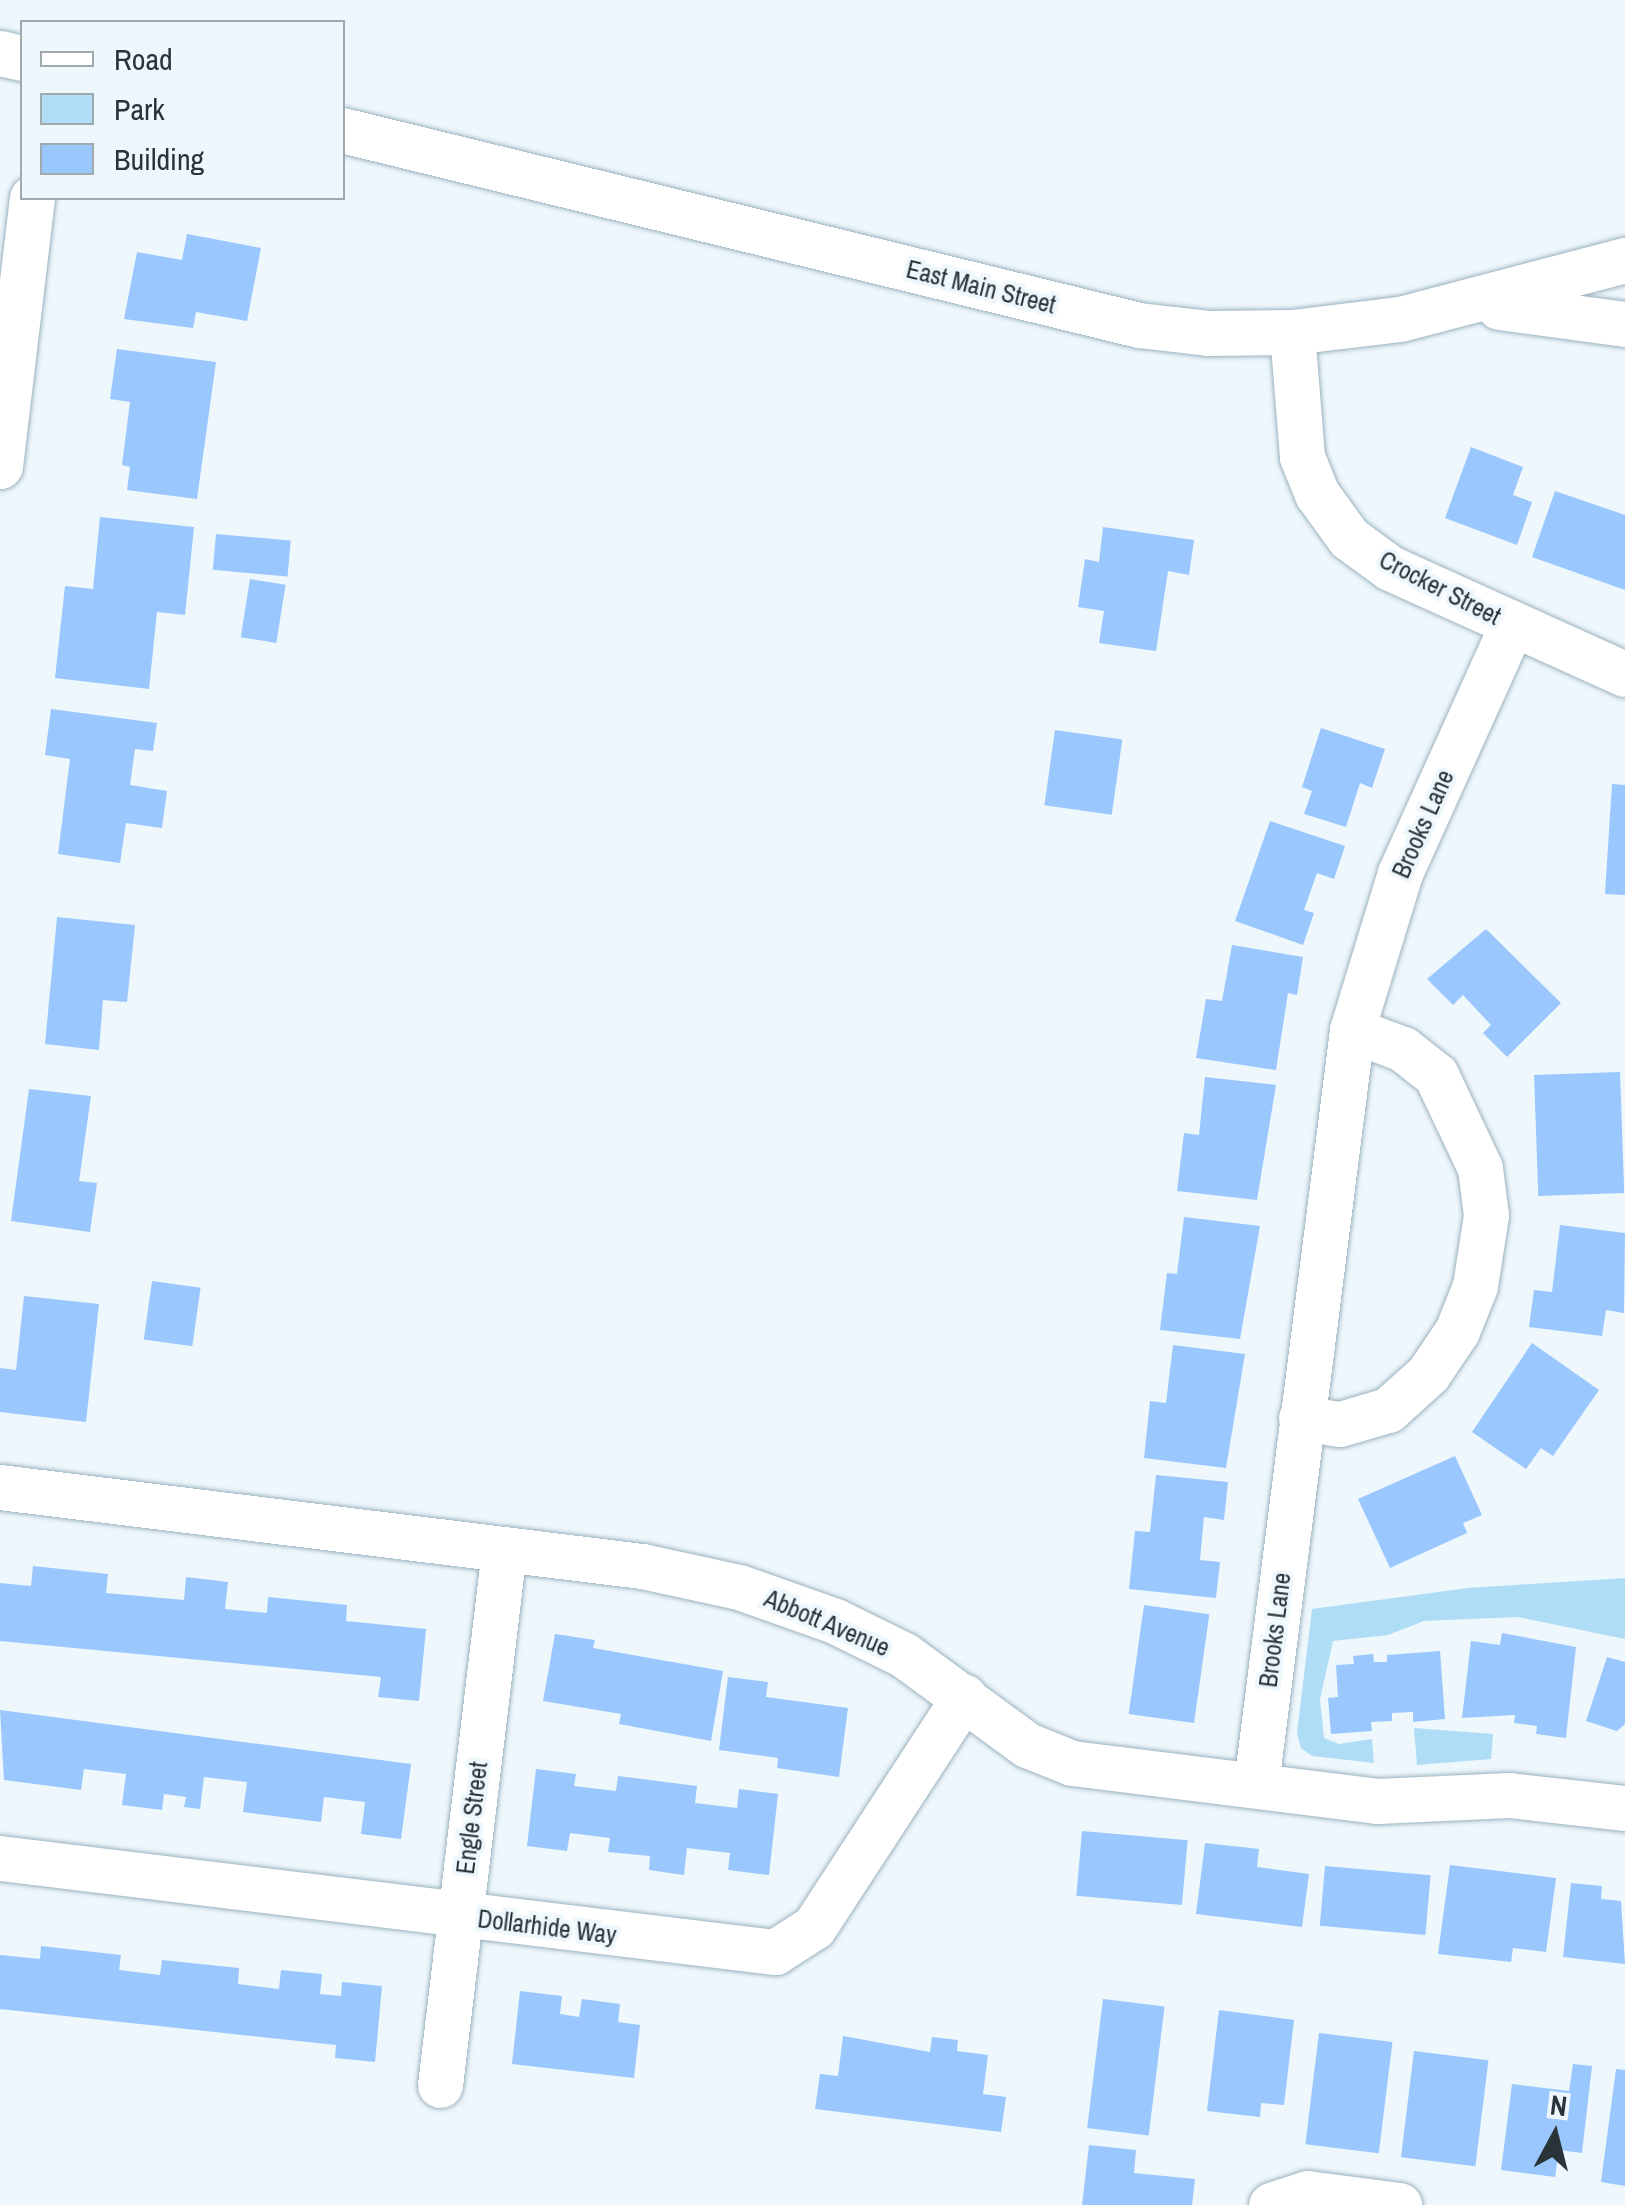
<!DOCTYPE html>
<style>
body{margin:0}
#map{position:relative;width:1625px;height:2205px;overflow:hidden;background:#edf7fc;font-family:"Archivo Narrow",sans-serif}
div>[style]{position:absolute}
.green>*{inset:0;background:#b0ddf6}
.building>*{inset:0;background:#9ac7fd;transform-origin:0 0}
.roads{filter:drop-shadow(0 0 2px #9cb2bf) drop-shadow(0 0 2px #9cb2bf)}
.minor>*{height:45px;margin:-22.5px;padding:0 22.5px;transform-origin:22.5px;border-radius:22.5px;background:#fff}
span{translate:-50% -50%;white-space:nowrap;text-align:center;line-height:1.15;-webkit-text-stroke:8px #edf7fc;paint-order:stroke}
.street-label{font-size:25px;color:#2a3338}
.legend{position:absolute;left:20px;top:20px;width:325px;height:180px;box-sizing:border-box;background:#edf7fc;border:2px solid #9fa9ae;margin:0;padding:12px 18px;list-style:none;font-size:30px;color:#2a3338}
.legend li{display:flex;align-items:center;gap:20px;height:50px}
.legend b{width:50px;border:2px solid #9fa9ae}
.north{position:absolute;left:1505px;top:2085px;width:100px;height:100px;-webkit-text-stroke:8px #edf7fc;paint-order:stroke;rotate:7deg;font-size:28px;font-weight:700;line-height:40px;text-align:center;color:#2a3338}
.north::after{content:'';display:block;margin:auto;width:35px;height:45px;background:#2a3338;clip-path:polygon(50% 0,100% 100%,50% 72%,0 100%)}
</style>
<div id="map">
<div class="green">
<div style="clip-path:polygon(1625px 1578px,1625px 1639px,1518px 1617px,1424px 1621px,1388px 1635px,1333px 1641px,1320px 1699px,1324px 1738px,1339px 1744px,1372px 1739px,1374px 1763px,1312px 1756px,1301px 1748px,1297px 1733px,1312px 1609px,1468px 1588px)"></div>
<div style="clip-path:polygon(1414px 1728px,1493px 1734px,1491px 1759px,1417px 1765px)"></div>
</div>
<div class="building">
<div style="clip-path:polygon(187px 234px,261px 248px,247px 321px,196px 312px,193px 328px,124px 319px,137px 252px,182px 260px)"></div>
<div style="clip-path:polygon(117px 349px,216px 362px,197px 499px,127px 490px,130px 467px,122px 465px,130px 402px,110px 399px)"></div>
<div style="clip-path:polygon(1471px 447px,1523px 467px,1513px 495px,1532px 502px,1517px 545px,1445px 518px)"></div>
<div style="clip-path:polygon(1555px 491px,1625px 515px,1625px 590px,1532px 557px)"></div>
<div style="clip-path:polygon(100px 517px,194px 527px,185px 615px,157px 612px,149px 689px,55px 678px,65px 586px,93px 589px)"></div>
<div style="clip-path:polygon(1103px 527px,1194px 540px,1189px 575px,1168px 571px,1156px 651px,1099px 643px,1104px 611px,1078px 607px,1085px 559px,1099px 562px)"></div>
<div style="left:216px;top:534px;width:75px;height:36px;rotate:5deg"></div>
<div style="left:250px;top:579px;width:36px;height:59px;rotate:9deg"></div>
<div style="clip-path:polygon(51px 709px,157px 723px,153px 751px,135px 749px,130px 785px,167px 791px,162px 828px,126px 823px,120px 863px,58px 854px,70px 759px,45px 755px)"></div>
<div style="clip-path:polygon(1321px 728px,1385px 749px,1372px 788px,1360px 783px,1346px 827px,1304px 814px,1312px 791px,1302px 787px)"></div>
<div style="left:1055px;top:730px;width:68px;height:76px;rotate:8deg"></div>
<div style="clip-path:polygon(1612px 784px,1625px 785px,1625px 895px,1605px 894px)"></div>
<div style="clip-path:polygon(1270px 821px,1345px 846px,1334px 879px,1317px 873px,1304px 910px,1314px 913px,1303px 945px,1235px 921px)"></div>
<div style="clip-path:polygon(57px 917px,135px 925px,127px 1002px,103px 1000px,99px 1050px,45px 1044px)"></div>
<div style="clip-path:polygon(1486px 929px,1561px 1003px,1507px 1057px,1483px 1033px,1491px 1025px,1463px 995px,1453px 1005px,1427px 979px)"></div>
<div style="clip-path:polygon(1232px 945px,1303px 957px,1297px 995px,1288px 993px,1276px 1070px,1196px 1058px,1206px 999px,1222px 1001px)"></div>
<div style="left:1620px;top:1072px;width:121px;height:86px;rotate:88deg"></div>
<div style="clip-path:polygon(1205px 1077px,1276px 1085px,1257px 1200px,1177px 1191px,1184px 1133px,1199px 1135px)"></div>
<div style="clip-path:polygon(29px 1089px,91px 1096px,79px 1181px,97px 1183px,90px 1232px,11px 1221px)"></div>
<div style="clip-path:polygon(1184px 1217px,1260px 1226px,1240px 1339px,1160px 1330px,1167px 1273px,1177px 1274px)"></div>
<div style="clip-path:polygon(1560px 1225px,1625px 1233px,1624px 1313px,1606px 1310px,1602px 1336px,1529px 1327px,1534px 1290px,1552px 1292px)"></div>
<div style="left:152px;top:1281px;width:49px;height:59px;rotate:8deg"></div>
<div style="clip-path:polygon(24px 1296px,99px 1304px,86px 1422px,0 1412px,0 1368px,16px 1370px)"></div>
<div style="clip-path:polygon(1532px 1343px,1599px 1390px,1553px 1456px,1541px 1448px,1526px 1469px,1472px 1432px)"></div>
<div style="clip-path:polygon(1173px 1345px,1245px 1354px,1226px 1468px,1144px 1458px,1150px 1401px,1166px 1403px)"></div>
<div style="clip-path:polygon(1455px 1456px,1482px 1515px,1463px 1523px,1467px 1533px,1390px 1568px,1358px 1499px)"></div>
<div style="clip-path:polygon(1156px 1475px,1228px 1482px,1224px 1520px,1204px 1517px,1200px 1560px,1220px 1562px,1216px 1598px,1129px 1589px,1135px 1531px,1150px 1532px)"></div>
<div style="clip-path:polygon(33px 1566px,108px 1574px,106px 1593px,184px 1600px,186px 1577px,228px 1582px,225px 1609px,267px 1613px,268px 1597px,347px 1605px,346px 1621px,426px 1629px,419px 1701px,378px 1697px,381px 1677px,0 1641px,0 1583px,31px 1586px)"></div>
<div style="left:1144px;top:1605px;width:66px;height:110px;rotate:8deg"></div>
<div style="clip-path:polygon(1502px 1633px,1576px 1647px,1566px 1738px,1536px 1734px,1537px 1726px,1514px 1723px,1515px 1715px,1462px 1718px,1471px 1641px,1500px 1645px)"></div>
<div style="clip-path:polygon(555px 1634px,595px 1640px,593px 1648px,723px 1671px,711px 1741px,619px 1724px,621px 1714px,543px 1701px)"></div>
<div style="clip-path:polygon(1440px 1651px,1445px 1719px,1413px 1722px,1413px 1712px,1392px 1713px,1392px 1721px,1371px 1722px,1372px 1731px,1331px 1734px,1328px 1698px,1338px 1697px,1336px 1665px,1354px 1664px,1353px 1656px,1373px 1654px,1374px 1662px,1387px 1662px,1387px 1655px)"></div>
<div style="clip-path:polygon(1607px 1657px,1625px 1662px,1625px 1724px,1617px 1731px,1586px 1721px)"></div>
<div style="clip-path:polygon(728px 1677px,768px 1682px,766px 1697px,848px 1708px,839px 1777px,777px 1768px,778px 1758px,719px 1750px)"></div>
<div style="clip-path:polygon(0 1710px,411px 1764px,401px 1839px,361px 1834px,365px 1802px,324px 1797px,321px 1822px,243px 1812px,247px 1782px,204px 1777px,200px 1809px,184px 1807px,186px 1797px,164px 1794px,162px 1810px,122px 1805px,126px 1774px,84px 1769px,81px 1790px,4px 1780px)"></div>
<div style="clip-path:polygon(536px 1769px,576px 1774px,574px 1786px,616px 1791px,618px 1776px,697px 1786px,695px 1803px,737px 1808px,739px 1789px,778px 1794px,769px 1875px,728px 1870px,730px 1853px,687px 1848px,684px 1875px,649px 1870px,650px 1856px,608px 1852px,610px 1838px,570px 1833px,567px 1851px,527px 1846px)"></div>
<div style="left:1082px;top:1831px;width:106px;height:65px;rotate:5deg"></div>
<div style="clip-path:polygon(1205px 1843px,1259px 1849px,1257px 1867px,1309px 1874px,1302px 1927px,1196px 1914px)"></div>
<div style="clip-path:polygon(1450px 1865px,1556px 1878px,1546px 1952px,1513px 1948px,1511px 1962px,1438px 1954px)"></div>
<div style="left:1325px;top:1866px;width:106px;height:60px;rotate:5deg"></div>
<div style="clip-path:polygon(1571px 1883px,1602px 1886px,1601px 1899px,1621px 1901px,1625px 1964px,1563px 1957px)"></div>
<div style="clip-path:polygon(41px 1946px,121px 1955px,119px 1970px,160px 1975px,162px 1960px,239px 1968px,238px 1984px,279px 1989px,281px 1970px,322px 1974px,320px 1994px,341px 1996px,342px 1982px,382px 1986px,375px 2062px,335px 2058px,336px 2045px,0 2009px,0 1955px,40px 1959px)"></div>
<div style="clip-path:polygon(520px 1991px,562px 1996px,560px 2014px,579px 2017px,582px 1999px,620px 2004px,618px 2022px,640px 2025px,634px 2078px,512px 2064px)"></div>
<div style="left:1103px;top:1999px;width:62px;height:130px;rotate:7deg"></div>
<div style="clip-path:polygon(1219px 2010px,1294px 2020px,1284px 2105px,1261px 2103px,1260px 2117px,1207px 2111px)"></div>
<div style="left:1319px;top:2033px;width:74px;height:112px;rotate:7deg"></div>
<div style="clip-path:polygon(843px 2036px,930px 2052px,932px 2037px,958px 2040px,957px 2051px,988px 2055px,983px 2094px,1006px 2097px,1001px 2132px,815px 2109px,820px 2074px,838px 2076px)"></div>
<div style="left:1414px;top:2051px;width:75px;height:107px;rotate:7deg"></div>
<div style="clip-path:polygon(1573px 2064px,1592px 2066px,1582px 2153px,1559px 2150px,1555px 2177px,1501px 2170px,1512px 2084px,1569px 2091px)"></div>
<div style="clip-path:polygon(1616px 2069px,1625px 2070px,1625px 2186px,1601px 2182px)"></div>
<div style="clip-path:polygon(1089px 2145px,1136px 2150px,1134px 2173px,1195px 2179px,1192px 2205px,1082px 2205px)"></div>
</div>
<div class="roads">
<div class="minor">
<div style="left:0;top:53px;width:23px;rotate:13deg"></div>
<div style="left:342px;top:130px;width:821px;rotate:13.75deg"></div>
<div style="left:1139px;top:325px;width:69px;rotate:6.6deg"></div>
<div style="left:1208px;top:333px;width:84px;rotate:-0.7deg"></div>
<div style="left:1292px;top:332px;width:109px;rotate:-6.9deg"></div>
<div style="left:1400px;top:319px;width:233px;rotate:-14.7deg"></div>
<div style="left:1499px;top:307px;width:127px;rotate:7.7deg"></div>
<div style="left:1292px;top:332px;width:125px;rotate:85.4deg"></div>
<div style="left:1302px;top:457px;width:40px;rotate:68deg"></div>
<div style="left:1317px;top:494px;width:54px;rotate:54deg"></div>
<div style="left:1349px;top:538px;width:51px;rotate:36.2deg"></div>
<div style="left:1390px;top:568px;width:258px;rotate:24.3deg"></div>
<div style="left:0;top:466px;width:270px;rotate:-83.2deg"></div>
<div style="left:1301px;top:1418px;width:39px;rotate:9deg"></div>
<div style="left:1340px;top:1424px;width:50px;rotate:-16.3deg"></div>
<div style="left:1388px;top:1410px;width:54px;rotate:-42deg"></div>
<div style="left:1428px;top:1374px;width:52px;rotate:-56deg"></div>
<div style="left:1457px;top:1331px;width:48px;rotate:-68.2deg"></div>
<div style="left:1475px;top:1286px;width:72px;rotate:-81.2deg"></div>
<div style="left:1486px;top:1215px;width:47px;rotate:-97.3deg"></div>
<div style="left:1480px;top:1168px;width:103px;rotate:-115.3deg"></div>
<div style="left:1436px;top:1075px;width:42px;rotate:-141.8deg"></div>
<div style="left:1403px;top:1049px;width:54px;rotate:-159.6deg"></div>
<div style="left:0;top:1487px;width:647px;rotate:7.02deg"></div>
<div style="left:642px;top:1566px;width:99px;rotate:12.2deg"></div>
<div style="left:739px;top:1587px;width:102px;rotate:19.5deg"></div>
<div style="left:835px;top:1621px;width:77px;rotate:26.2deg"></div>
<div style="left:904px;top:1655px;width:152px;rotate:36.2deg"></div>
<div style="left:1027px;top:1745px;width:48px;rotate:21.8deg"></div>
<div style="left:1072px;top:1763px;width:307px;rotate:7.1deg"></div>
<div style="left:1377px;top:1801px;width:132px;rotate:-2.6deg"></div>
<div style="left:1509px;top:1795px;width:117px;rotate:6.4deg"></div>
<div style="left:1256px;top:1784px;width:760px;rotate:-82.74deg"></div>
<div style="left:1352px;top:1030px;width:164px;rotate:-73deg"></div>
<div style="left:1400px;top:873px;width:272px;rotate:-65.7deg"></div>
<div style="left:0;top:1858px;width:781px;rotate:6.92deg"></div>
<div style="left:775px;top:1952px;width:46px;rotate:-32.7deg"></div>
<div style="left:814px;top:1927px;width:275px;rotate:-56.9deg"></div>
<div style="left:440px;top:2085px;width:539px;rotate:-83.18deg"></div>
<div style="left:1271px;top:2205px;width:38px;rotate:-18deg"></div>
<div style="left:1307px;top:2193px;width:93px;rotate:7.4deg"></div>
</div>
</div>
<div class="street-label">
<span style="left:981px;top:287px;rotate:14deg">East Main Street</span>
<span style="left:1440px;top:588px;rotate:27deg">Crocker Street</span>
<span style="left:1423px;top:824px;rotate:-66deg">Brooks Lane</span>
<span style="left:827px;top:1623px;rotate:23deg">Abbott Avenue</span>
<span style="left:1275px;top:1630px;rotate:-83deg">Brooks Lane</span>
<span style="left:472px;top:1818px;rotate:-83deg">Engle Street</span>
<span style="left:547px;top:1927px;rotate:7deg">Dollarhide Way</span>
</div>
<ul class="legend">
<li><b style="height:12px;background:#fff"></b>Road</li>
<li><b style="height:28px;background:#b0ddf6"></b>Park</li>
<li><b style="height:28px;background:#9ac7fd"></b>Building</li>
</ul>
<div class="north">N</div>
</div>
